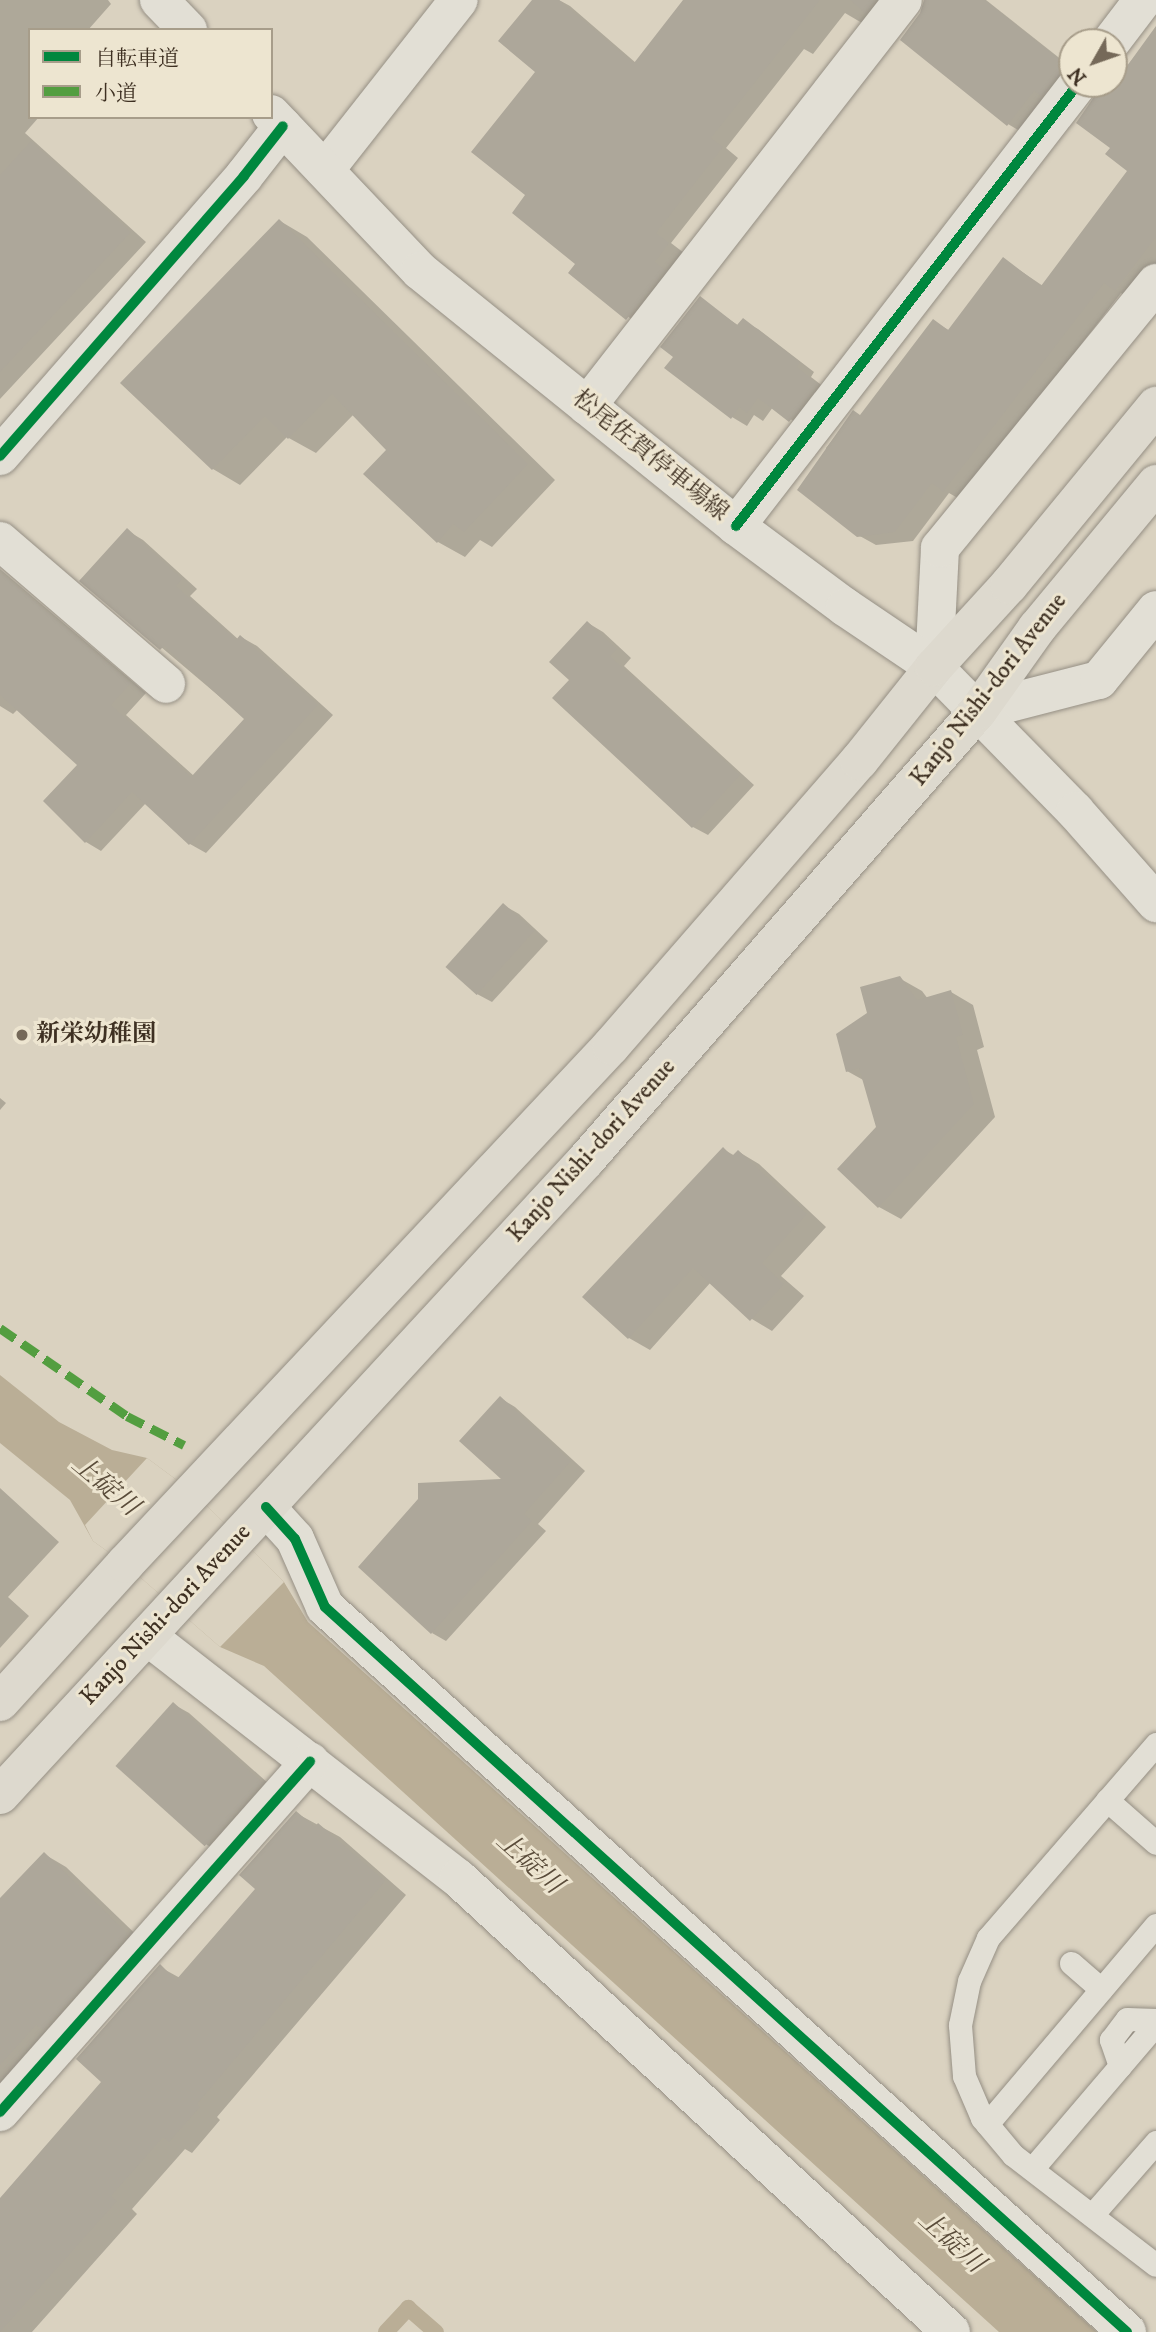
<!DOCTYPE html>
<meta charset="utf-8">
<style>
body{margin:0}
#map{position:relative;width:1156px;height:2332px;overflow:hidden;background:#dad2c0;font-family:"IM FELL DW Pica","Noto Serif JP",serif}
div>[style]{position:absolute}
.water>*{inset:0;background:#baae96}
.pier>*{inset:0;background:#dad2c0}
.shadow>*{inset:0;background:#0003}
.stream>*{height:16px;margin:-8px;padding:0 8px;transform-origin:8px;border-radius:8px;background:#baae96}
.building>*{inset:0;background:#ada79a;transform-origin:0 0}
.roads{filter:drop-shadow(0 0 2px #958f84) drop-shadow(0 0 2px #958f84)}
.lane>*{height:23px;margin:-11.5px;padding:0 11.5px;transform-origin:11.5px;border-radius:11.5px;background:#e2dfd5}
.street>*{height:38px;margin:-19px;padding:0 19px;transform-origin:19px;border-radius:19px;background:#e2dfd5}
.secondary>*{height:38px;margin:-19px;padding:0 19px;transform-origin:19px;border-radius:19px;background:#e2dfd5}
.highway>*{height:38px;margin:-19px;padding:0 19px;transform-origin:19px;border-radius:19px;background:#ddd9ce}
.quiet>*{height:9px;margin-top:-4.5px;transform-origin:0;background:repeating-linear-gradient(90deg,#539e40 0 18px,transparent 0 27px)}
.cycleway>*{height:10px;margin:-5px;padding:0 5px;transform-origin:5px;border-radius:5px;background:#00873e}
.dots>*{width:19px;height:19px;translate:-50% -50%;box-sizing:border-box;border:4px solid #ede5d0;border-radius:50%}
span{translate:-50% -50%;white-space:nowrap;text-align:center;line-height:1.15;-webkit-text-stroke:6px #ede5d0;paint-order:stroke}
.street-label{font-size:24px;color:#3e3022}
.poi-label{font-size:24px;color:#3e3022;font-weight:700}
.left{translate:0 -50%;text-align:left}
.water-label{font-size:26px;color:#5a4c3a;font-style:italic}
.legend{position:absolute;left:28px;top:28px;width:245px;height:91px;box-sizing:border-box;background:#ede5d0;border:2px solid #a79d8a;margin:0;padding:9px 12px;list-style:none;font-size:21px;color:#3e3022}
.legend li{display:flex;align-items:center;gap:14px;height:35px}
.legend b{width:35px;border:2px solid #a79d8a}
.north{position:absolute;left:1058px;top:28px;width:70px;height:70px;box-sizing:border-box;background:#ede5d0;border:2px solid #a79d8a;border-radius:50%;rotate:230deg;font-size:19px;font-weight:700;line-height:28px;text-align:center;color:#3e3022}
.north::after{content:'';display:block;margin:auto;width:24px;height:32px;background:#756959;clip-path:polygon(50% 0,100% 100%,50% 72%,0 100%)}
</style>
<div id="map">
<div class="water">
<div style="clip-path:polygon(0 1375px,59px 1422px,112px 1450px,147px 1458px,193px 1492px,284px 1582px,308px 1622px,1097px 2332px,999px 2332px,264px 1666px,220px 1647px,125px 1564px,93px 1541px,70px 1500px,0 1443px)"></div>
</div>
<div class="pier">
<div style="clip-path:polygon(147px 1458px,193px 1492px,284px 1582px,220px 1647px,125px 1564px,93px 1541px,85px 1525px)"></div>
</div>
<div class="shadow">
<div style="clip-path:polygon(0 0,108px 0,111px 4px,88px 30px,30px 30px,30px 117px,39px 117px,25px 133px,146px 242px,0 399px)"></div>
<div style="clip-path:polygon(551px 0,559px 0,570px 6px,636px 63px,685px 0,881px 0,862px 23px,845px 13px,813px 54px,804px 49px,726px 148px,738px 158px,671px 243px,684px 253px,643px 328px,571px 273px,578px 264px,528px 195px,538px 72px)"></div>
<div style="clip-path:polygon(955px 0,986px 0,1072px 68px,1023px 133px,1008px 124px)"></div>
<div style="clip-path:polygon(1156px 29px,1156px 269px,1133px 300px,1121px 293px,961px 500px,949px 493px,913px 541px,876px 545px,858px 535px,826px 448px,854px 413px,861px 417px,933px 321px,950px 331px,1003px 259px,1043px 286px,1130px 171px,1113px 148px,1104px 96px)"></div>
<div style="clip-path:polygon(280px 221px,307px 237px,555px 480px,492px 547px,480px 540px,465px 557px,438px 542px,389px 450px,354px 414px,316px 453px,287px 437px,240px 485px,213px 469px,123px 382px)"></div>
<div style="clip-path:polygon(700px 299px,739px 326px,743px 321px,758px 329px,814px 372px,811px 377px,833px 394px,805px 429px,773px 407px,763px 421px,754px 415px,747px 426px,732px 417px,675px 357px)"></div>
<div style="clip-path:polygon(128px 531px,143px 540px,197px 589px,190px 596px,239px 640px,241px 637px,257px 646px,333px 715px,206px 853px,190px 844px,146px 803px,101px 851px,86px 842px,79px 764px,18px 709px,13px 714px,0 706px,0 569px,146px 693px,126px 715px,194px 776px,246px 719px,82px 580px)"></div>
<div style="clip-path:polygon(588px 623px,603px 632px,631px 658px,624px 666px,754px 785px,708px 835px,693px 827px,571px 680px)"></div>
<div style="clip-path:polygon(503px 905px,519px 914px,548px 941px,492px 1002px,477px 994px)"></div>
<div style="clip-path:polygon(899px 978px,922px 991px,928px 999px,951px 992px,973px 1005px,984px 1047px,977px 1050px,995px 1117px,901px 1219px,879px 1207px,878px 1127px,865px 1081px,847px 1071px,869px 1014px)"></div>
<div style="clip-path:polygon(0 1098px,6px 1103px,0 1110px)"></div>
<div style="clip-path:polygon(723px 1149px,735px 1156px,739px 1152px,759px 1164px,826px 1227px,781px 1276px,804px 1296px,772px 1331px,752px 1319px,711px 1282px,650px 1350px,629px 1338px,584px 1297px)"></div>
<div style="clip-path:polygon(500px 1398px,515px 1407px,585px 1471px,538px 1524px,546px 1531px,446px 1641px,432px 1633px,505px 1481px)"></div>
<div style="clip-path:polygon(0 1488px,59px 1542px,8px 1597px,29px 1616px,0 1648px)"></div>
<div style="clip-path:polygon(173px 1704px,189px 1713px,277px 1791px,223px 1853px,207px 1845px,118px 1765px)"></div>
<div style="clip-path:polygon(296px 1813px,340px 1837px,406px 1895px,217px 2117px,220px 2120px,192px 2153px,185px 2149px,132px 2209px,137px 2214px,32px 2332px,0 2332px,0 2201px,104px 2082px,160px 1967px,180px 1978px,258px 1889px)"></div>
<div style="clip-path:polygon(44px 1854px,66px 1867px,149px 1947px,0 2102px,0 1900px)"></div>
</div>
<div class="stream">
<div style="left:386px;top:2332px;width:33px;rotate:-47deg"></div>
<div style="left:408px;top:2308px;width:37px;rotate:41deg"></div>
</div>
<div class="building">
<div style="clip-path:polygon(532px 0,559px 0,634px 63px,683px 0,820px 0,711px 138px,723px 147px,656px 233px,669px 243px,655px 262px,665px 270px,626px 320px,568px 273px,575px 264px,512px 213px,525px 195px,471px 152px,535px 72px,498px 41px)"></div>
<div style="clip-path:polygon(850px 0,875px 0,865px 13px)"></div>
<div style="clip-path:polygon(924px 0,985px 0,1067px 66px,1041px 96px,1034px 91px,1007px 126px,900px 40px,920px 13px)"></div>
<div style="clip-path:polygon(1156px 26px,1156px 237px,1115px 291px,1104px 283px,943px 492px,932px 483px,895px 532px,857px 537px,797px 490px,853px 410px,860px 415px,933px 319px,948px 330px,1003px 257px,1041px 286px,1127px 171px,1105px 154px,1110px 148px,1076px 123px,1098px 91px,1103px 95px,1114px 84px)"></div>
<div style="clip-path:polygon(31px 141px,131px 232px,0 372px,0 175px)"></div>
<div style="clip-path:polygon(279px 219px,528px 464px,464px 532px,453px 524px,437px 543px,363px 474px,386px 450px,332px 394px,288px 439px,265px 416px,212px 470px,120px 383px)"></div>
<div style="clip-path:polygon(700px 296px,737px 325px,743px 318px,800px 362px,797px 367px,818px 384px,789px 422px,758px 398px,747px 413px,739px 407px,731px 419px,664px 368px,673px 357px,660px 347px)"></div>
<div style="clip-path:polygon(127px 528px,182px 579px,176px 586px,236px 640px,240px 635px,318px 705px,189px 845px,132px 792px,85px 843px,43px 801px,77px 765px,0 695px,0 572px,131px 683px,111px 705px,191px 777px,244px 719px,164px 646px,160px 650px,79px 581px)"></div>
<div style="clip-path:polygon(587px 621px,617px 649px,610px 656px,740px 775px,692px 828px,552px 698px,569px 680px,549px 662px)"></div>
<div style="left:503px;top:903px;width:42px;height:86px;rotate:42deg"></div>
<div style="clip-path:polygon(900px 976px,917px 1000px,951px 990px,963px 1035px,956px 1037px,974px 1104px,878px 1208px,837px 1169px,876px 1127px,859px 1068px,846px 1072px,836px 1034px,867px 1013px,860px 987px)"></div>
<div style="clip-path:polygon(723px 1147px,732px 1156px,738px 1150px,807px 1214px,762px 1263px,784px 1284px,750px 1321px,693px 1268px,628px 1339px,582px 1297px)"></div>
<div style="clip-path:polygon(500px 1396px,571px 1461px,524px 1514px,532px 1521px,431px 1634px,358px 1567px,418px 1499px,418px 1483px,501px 1479px,459px 1441px)"></div>
<div style="left:173px;top:1702px;width:120px;height:86px;rotate:42deg"></div>
<div style="clip-path:polygon(296px 1811px,315px 1827px,318px 1823px,385px 1881px,197px 2104px,200px 2107px,169px 2142px,163px 2137px,111px 2196px,117px 2201px,0 2332px,0 2198px,101px 2082px,76px 2059px,160px 1964px,176px 1980px,255px 1889px,239px 1875px)"></div>
<div style="clip-path:polygon(44px 1852px,128px 1934px,43px 2030px,36px 2025px,0 2065px,0 1898px)"></div>
</div>
<div class="roads">
<div class="lane">
<div style="left:1156px;top:1744px;width:257px;rotate:130.9deg"></div>
<div style="left:988px;top:1938px;width:47px;rotate:113.8deg"></div>
<div style="left:969px;top:1981px;width:45px;rotate:101.6deg"></div>
<div style="left:960px;top:2025px;width:51px;rotate:85.5deg"></div>
<div style="left:964px;top:2076px;width:46px;rotate:66.8deg"></div>
<div style="left:982px;top:2118px;width:48px;rotate:50deg"></div>
<div style="left:1013px;top:2155px;width:180px;rotate:37.6deg"></div>
<div style="left:1107px;top:1800px;width:65px;rotate:41.3deg"></div>
<div style="left:1071px;top:1963px;width:40px;rotate:41deg"></div>
<div style="left:1120px;top:2066px;width:28px;rotate:-109deg"></div>
<div style="left:1111px;top:2040px;width:26px;rotate:-53deg"></div>
<div style="left:1127px;top:2019px;width:29px;rotate:2deg"></div>
<div style="left:987px;top:2124px;width:261px;rotate:-49.7deg"></div>
<div style="left:1032px;top:2169px;width:191px;rotate:-49.5deg"></div>
<div style="left:1092px;top:2215px;width:97px;rotate:-48.8deg"></div>
</div>
<div class="street">
<div style="left:1111px;top:42px;width:53px;rotate:-52.7deg"></div>
<div style="left:325px;top:170px;width:216px;rotate:-51.8deg"></div>
<div style="left:587px;top:406px;width:514px;rotate:-52.11deg"></div>
<div style="left:0;top:456px;width:371px;rotate:-48.9deg"></div>
<div style="left:244px;top:176px;width:63px;rotate:-52deg"></div>
<div style="left:736px;top:526px;width:559px;rotate:-52.27deg"></div>
<div style="left:0;top:541px;width:219px;rotate:40.7deg"></div>
<div style="left:934px;top:667px;width:119px;rotate:-87.1deg"></div>
<div style="left:940px;top:548px;width:342px;rotate:-50.8deg"></div>
<div style="left:978px;top:711px;width:125px;rotate:-14.4deg"></div>
<div style="left:1099px;top:680px;width:90px;rotate:-50.8deg"></div>
<div style="left:266px;top:1507px;width:43px;rotate:47.8deg"></div>
<div style="left:295px;top:1539px;width:74px;rotate:66.2deg"></div>
<div style="left:325px;top:1607px;width:1081px;rotate:42.11deg"></div>
<div style="left:147px;top:1636px;width:394px;rotate:37.9deg"></div>
<div style="left:458px;top:1878px;width:670px;rotate:42.64deg"></div>
<div style="left:0;top:2112px;width:468px;rotate:-48.5deg"></div>
</div>
<div class="secondary">
<div style="left:159px;top:0;width:42px;rotate:46deg"></div>
<div style="left:271px;top:114px;width:216px;rotate:46.5deg"></div>
<div style="left:420px;top:271px;width:406px;rotate:38.9deg"></div>
<div style="left:736px;top:526px;width:136px;rotate:36.6deg"></div>
<div style="left:845px;top:607px;width:107px;rotate:34deg"></div>
<div style="left:934px;top:667px;width:202px;rotate:45.6deg"></div>
<div style="left:1075px;top:811px;width:123px;rotate:48.6deg"></div>
</div>
<div class="highway">
<div style="left:0;top:1702px;width:186px;rotate:-47.8deg"></div>
<div style="left:125px;top:1564px;width:710px;rotate:-46.83deg"></div>
<div style="left:611px;top:1046px;width:378px;rotate:-49deg"></div>
<div style="left:859px;top:761px;width:120px;rotate:-51.4deg"></div>
<div style="left:934px;top:667px;width:111px;rotate:-47.6deg"></div>
<div style="left:1009px;top:585px;width:232px;rotate:-50.6deg"></div>
<div style="left:0;top:1795px;width:864px;rotate:-47.3deg"></div>
<div style="left:586px;top:1160px;width:596px;rotate:-48.88deg"></div>
<div style="left:978px;top:711px;width:102px;rotate:-54.6deg"></div>
<div style="left:1037px;top:628px;width:187px;rotate:-50.4deg"></div>
</div>
</div>
<div class="quiet">
<div style="left:0;top:1328px;width:155px;rotate:34.7deg"></div>
<div style="left:127px;top:1416px;width:64px;rotate:27deg"></div>
</div>
<div class="cycleway">
<div style="left:0;top:456px;width:371px;rotate:-48.9deg"></div>
<div style="left:244px;top:176px;width:63px;rotate:-52deg"></div>
<div style="left:736px;top:526px;width:559px;rotate:-52.27deg"></div>
<div style="left:266px;top:1507px;width:43px;rotate:47.8deg"></div>
<div style="left:295px;top:1539px;width:74px;rotate:66.2deg"></div>
<div style="left:325px;top:1607px;width:1081px;rotate:42.11deg"></div>
<div style="left:0;top:2112px;width:468px;rotate:-48.5deg"></div>
</div>
<div class="dots">
<div style="left:22px;top:1035px;background:#756959"></div>
</div>
<div class="street-label">
<span style="left:650px;top:456px;rotate:39deg">松尾佐賀停車場線</span>
<span style="left:989px;top:690px;rotate:-52deg">Kanjo Nishi-dori Avenue</span>
<span style="left:592px;top:1151px;rotate:-48deg">Kanjo Nishi-dori Avenue</span>
<span style="left:166px;top:1615px;rotate:-47deg">Kanjo Nishi-dori Avenue</span>
</div>
<div class="poi-label">
<span class="left" style="left:36px;top:1035px">新栄幼稚園</span>
</div>
<div class="water-label">
<span style="left:105px;top:1486px;rotate:40deg">上碇川</span>
<span style="left:529px;top:1863px;rotate:42deg">上碇川</span>
<span style="left:951px;top:2242px;rotate:42deg">上碇川</span>
</div>
<ul class="legend">
<li><b style="height:9px;background:#00873e"></b>自転車道</li>
<li><b style="height:9px;background:#539e40"></b>小道</li>
</ul>
<div class="north">N</div>
</div>
